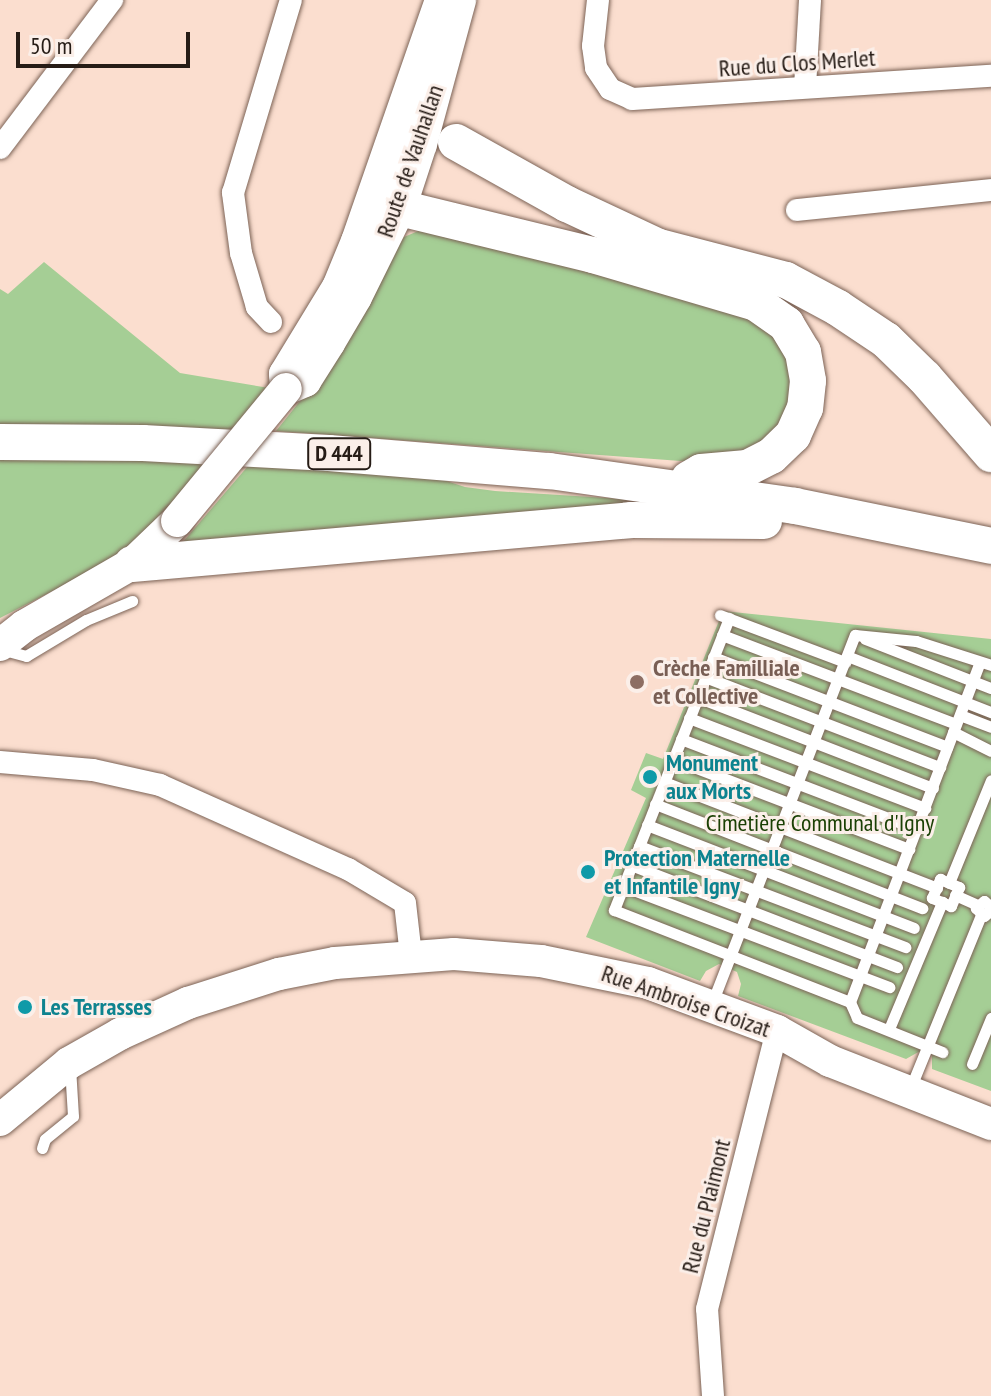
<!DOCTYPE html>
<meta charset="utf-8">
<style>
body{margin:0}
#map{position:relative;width:991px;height:1396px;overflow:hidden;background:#fbdecf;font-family:"PT Sans Narrow",sans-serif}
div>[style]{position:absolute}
.green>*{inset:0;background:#a5ce95}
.roads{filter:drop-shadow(0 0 2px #7c6356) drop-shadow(0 0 2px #7c6356)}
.lane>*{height:11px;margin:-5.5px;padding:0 5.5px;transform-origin:5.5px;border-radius:5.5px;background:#fff}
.street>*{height:22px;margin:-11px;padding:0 11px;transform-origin:11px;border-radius:11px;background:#fff}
.secondary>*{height:32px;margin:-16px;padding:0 16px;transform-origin:16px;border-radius:16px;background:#fff}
.primary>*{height:36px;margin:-18px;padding:0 18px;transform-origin:18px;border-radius:18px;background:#fff}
.bridges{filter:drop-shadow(0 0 2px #7c6356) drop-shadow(0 0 2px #7c6356)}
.secondary-bridge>*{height:32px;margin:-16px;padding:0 16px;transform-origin:16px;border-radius:16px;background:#fff}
.dots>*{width:22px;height:22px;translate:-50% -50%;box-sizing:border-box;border:4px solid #fbefe9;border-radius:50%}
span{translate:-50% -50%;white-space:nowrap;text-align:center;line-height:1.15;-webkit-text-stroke:6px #fbefe9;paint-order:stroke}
.shield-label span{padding:2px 6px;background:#fbefe9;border:2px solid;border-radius:6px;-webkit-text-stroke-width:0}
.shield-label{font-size:22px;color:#261c16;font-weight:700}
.street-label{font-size:24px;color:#261c16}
.education-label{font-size:24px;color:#785e54;font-weight:700}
.left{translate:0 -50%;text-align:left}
.culture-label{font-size:24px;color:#0d838f;font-weight:700}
.park-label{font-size:24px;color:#1a4004}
.scale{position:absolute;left:16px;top:32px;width:174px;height:36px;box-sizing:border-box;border:4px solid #261c16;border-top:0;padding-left:10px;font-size:24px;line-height:28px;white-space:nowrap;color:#261c16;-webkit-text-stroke:6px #fbefe9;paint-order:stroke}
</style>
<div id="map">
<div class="green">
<div style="clip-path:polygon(423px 229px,776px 322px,798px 382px,770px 444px,708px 463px,276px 431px,308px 391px,404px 237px)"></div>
<div style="clip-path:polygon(44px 262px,180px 373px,269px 388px,234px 432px,0 430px,0 289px,8px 294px)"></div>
<div style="clip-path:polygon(56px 459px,211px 462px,167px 513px,111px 561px,0 618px,0 460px)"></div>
<div style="clip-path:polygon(254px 459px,428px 475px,465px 487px,495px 491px,687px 503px,176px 550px)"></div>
<div style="clip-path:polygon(723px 611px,991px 639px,991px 1091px,932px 1069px,932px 1055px,922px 1050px,906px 1059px,738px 996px,741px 984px,737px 972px,719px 964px,706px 971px,700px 981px,586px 937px,646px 798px,631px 790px,646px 753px,663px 759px)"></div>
</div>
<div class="roads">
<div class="lane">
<div style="left:720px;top:615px;width:134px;rotate:20.6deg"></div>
<div style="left:729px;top:618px;width:314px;rotate:111.5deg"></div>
<div style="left:614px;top:910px;width:253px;rotate:21.3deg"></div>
<div style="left:850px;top:1002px;width:17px;rotate:66deg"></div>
<div style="left:857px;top:1018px;width:92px;rotate:21.8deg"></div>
<div style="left:722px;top:635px;width:250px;rotate:20.8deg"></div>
<div style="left:865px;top:639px;width:135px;rotate:21.3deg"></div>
<div style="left:4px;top:650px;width:23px;rotate:15deg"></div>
<div style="left:26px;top:656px;width:70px;rotate:-31deg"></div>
<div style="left:86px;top:620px;width:50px;rotate:-22.4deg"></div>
<div style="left:847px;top:656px;width:155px;rotate:21.3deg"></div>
<div style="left:713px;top:657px;width:251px;rotate:21deg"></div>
<div style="left:705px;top:677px;width:252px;rotate:21deg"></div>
<div style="left:697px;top:697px;width:253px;rotate:21.1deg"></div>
<div style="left:960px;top:715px;width:33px;rotate:21deg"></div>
<div style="left:689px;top:718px;width:253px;rotate:20.9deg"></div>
<div style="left:953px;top:732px;width:42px;rotate:26.6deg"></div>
<div style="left:681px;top:739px;width:253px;rotate:20.9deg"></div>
<div style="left:673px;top:759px;width:253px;rotate:20.9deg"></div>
<div style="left:664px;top:782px;width:293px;rotate:21.2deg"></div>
<div style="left:655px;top:804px;width:287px;rotate:21.3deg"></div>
<div style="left:647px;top:825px;width:286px;rotate:21.1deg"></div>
<div style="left:639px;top:846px;width:285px;rotate:20.8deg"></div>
<div style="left:631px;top:865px;width:285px;rotate:21deg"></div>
<div style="left:940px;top:879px;width:21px;rotate:23deg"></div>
<div style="left:959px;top:887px;width:21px;rotate:113deg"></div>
<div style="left:951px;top:906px;width:21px;rotate:-157deg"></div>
<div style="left:932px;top:898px;width:21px;rotate:-67deg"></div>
<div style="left:949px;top:883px;width:111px;rotate:-67.8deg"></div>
<div style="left:623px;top:886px;width:285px;rotate:20.8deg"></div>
<div style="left:955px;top:895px;width:24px;rotate:24deg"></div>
<div style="left:991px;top:907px;width:9px;rotate:-139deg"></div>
<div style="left:984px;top:901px;width:11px;rotate:139deg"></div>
<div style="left:976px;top:908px;width:11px;rotate:45deg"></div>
<div style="left:984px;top:916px;width:9px;rotate:-41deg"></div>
<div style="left:850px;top:1002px;width:364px;rotate:-69.1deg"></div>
<div style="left:712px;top:1003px;width:395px;rotate:-68.8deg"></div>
<div style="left:855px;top:635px;width:61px;rotate:5.6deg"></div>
<div style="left:916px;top:641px;width:79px;rotate:17.7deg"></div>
<div style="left:889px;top:1029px;width:138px;rotate:-67.3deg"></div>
<div style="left:972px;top:1064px;width:50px;rotate:-67.6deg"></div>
<div style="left:910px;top:1089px;width:188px;rotate:-67.8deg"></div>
<div style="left:42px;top:1148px;width:9px;rotate:-72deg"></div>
<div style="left:45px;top:1139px;width:36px;rotate:-39deg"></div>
<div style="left:73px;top:1116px;width:49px;rotate:-93.5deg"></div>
</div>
<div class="street">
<div style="left:598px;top:0;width:46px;rotate:96.2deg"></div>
<div style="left:593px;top:46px;width:22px;rotate:82deg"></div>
<div style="left:596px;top:68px;width:25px;rotate:56deg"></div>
<div style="left:610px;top:89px;width:24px;rotate:24deg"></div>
<div style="left:632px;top:99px;width:360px;rotate:-3.7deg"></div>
<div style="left:805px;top:87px;width:87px;rotate:-86.7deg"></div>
<div style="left:0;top:148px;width:186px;rotate:-52.9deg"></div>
<div style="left:797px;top:210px;width:195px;rotate:-5.9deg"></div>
<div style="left:271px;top:322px;width:21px;rotate:-133deg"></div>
<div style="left:257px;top:307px;width:56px;rotate:-106.5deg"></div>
<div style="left:241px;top:253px;width:61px;rotate:-97.6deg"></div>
<div style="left:233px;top:193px;width:202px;rotate:-73.3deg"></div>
<div style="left:0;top:762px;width:93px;rotate:4.9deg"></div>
<div style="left:93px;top:770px;width:69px;rotate:12.6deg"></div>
<div style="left:160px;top:785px;width:206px;rotate:24.1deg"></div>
<div style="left:348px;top:869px;width:66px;rotate:30.8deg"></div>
<div style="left:405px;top:903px;width:53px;rotate:83.5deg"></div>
<div style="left:713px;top:1396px;width:87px;rotate:-93.9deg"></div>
<div style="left:707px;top:1309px;width:287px;rotate:-75.9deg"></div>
</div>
<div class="secondary">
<div style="left:441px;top:0;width:255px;rotate:109.2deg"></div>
<div style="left:357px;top:241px;width:50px;rotate:112.4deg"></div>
<div style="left:338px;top:287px;width:102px;rotate:121.3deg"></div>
<div style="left:285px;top:374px;width:15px;rotate:86deg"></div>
<div style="left:286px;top:389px;width:21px;rotate:-23deg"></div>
<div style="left:305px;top:381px;width:45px;rotate:-57.7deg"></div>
<div style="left:329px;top:343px;width:53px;rotate:-59.6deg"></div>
<div style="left:356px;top:297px;width:99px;rotate:-63.7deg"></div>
<div style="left:400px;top:208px;width:67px;rotate:-71.8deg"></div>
<div style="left:421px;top:144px;width:149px;rotate:-74.8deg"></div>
<div style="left:0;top:645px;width:31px;rotate:-38deg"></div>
<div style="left:24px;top:626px;width:125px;rotate:-29.9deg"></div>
<div style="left:132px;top:564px;width:62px;rotate:-43.7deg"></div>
<div style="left:0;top:1120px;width:89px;rotate:-39.6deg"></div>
<div style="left:69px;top:1063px;width:59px;rotate:-29.6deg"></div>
<div style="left:120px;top:1034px;width:75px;rotate:-24.5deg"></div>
<div style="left:188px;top:1003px;width:96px;rotate:-17.7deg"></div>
<div style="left:279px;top:974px;width:57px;rotate:-11.1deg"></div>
<div style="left:335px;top:963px;width:119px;rotate:-4.3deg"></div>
<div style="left:454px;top:954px;width:87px;rotate:4.6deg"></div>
<div style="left:541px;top:961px;width:109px;rotate:11.6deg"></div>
<div style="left:648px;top:983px;width:138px;rotate:20.4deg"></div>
<div style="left:777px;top:1031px;width:61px;rotate:29.5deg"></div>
<div style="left:830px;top:1061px;width:173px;rotate:21.4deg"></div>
</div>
<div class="primary">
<div style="left:456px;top:142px;width:127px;rotate:29.2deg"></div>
<div style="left:567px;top:204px;width:102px;rotate:25.1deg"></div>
<div style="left:659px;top:247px;width:131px;rotate:14.6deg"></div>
<div style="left:786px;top:280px;width:59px;rotate:28.3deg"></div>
<div style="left:838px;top:308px;width:58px;rotate:33.7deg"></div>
<div style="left:886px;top:340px;width:54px;rotate:44.3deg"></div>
<div style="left:925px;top:378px;width:101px;rotate:49deg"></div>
<div style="left:400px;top:208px;width:199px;rotate:13.7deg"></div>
<div style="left:593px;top:255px;width:170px;rotate:16.4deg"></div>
<div style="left:756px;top:303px;width:37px;rotate:35deg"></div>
<div style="left:786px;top:324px;width:33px;rotate:59deg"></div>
<div style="left:803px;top:352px;width:29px;rotate:80deg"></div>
<div style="left:808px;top:381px;width:27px;rotate:96deg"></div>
<div style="left:805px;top:408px;width:30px;rotate:114deg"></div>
<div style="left:793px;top:435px;width:30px;rotate:136deg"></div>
<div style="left:771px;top:456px;width:27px;rotate:153deg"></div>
<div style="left:747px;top:468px;width:46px;rotate:175deg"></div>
<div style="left:701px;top:472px;width:14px;rotate:150deg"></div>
<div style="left:0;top:442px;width:143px;rotate:0.4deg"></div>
<div style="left:143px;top:443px;width:186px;rotate:3.1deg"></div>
<div style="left:329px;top:453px;width:222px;rotate:4.7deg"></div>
<div style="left:550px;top:471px;width:247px;rotate:8.1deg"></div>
<div style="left:795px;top:506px;width:200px;rotate:11.5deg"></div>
<div style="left:132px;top:564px;width:502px;rotate:-5.03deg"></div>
<div style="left:632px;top:520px;width:132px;rotate:0.4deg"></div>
</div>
</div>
<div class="bridges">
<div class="secondary-bridge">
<div style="left:177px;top:521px;width:171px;rotate:-50.5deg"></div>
</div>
</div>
<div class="dots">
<div style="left:637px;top:682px;background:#8d6e63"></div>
<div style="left:650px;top:777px;background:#0f9aa8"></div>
<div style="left:588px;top:872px;background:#0f9aa8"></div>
<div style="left:25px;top:1007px;background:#0f9aa8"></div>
</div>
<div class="shield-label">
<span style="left:339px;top:454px">D 444</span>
</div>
<div class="street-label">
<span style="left:797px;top:63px;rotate:-4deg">Rue du Clos Merlet</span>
<span style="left:410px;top:161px;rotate:-71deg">Route de Vauhallan</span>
<span style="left:686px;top:1001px;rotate:19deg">Rue Ambroise Croizat</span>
<span style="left:706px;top:1206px;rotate:-76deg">Rue du Plaimont</span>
</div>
<div class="education-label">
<span class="left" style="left:653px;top:682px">Crèche Familliale<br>et Collective</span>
</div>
<div class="culture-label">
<span class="left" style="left:666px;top:777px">Monument<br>aux Morts</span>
<span class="left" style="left:604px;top:872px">Protection Maternelle<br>et Infantile Igny</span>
<span class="left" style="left:41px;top:1007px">Les Terrasses</span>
</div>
<div class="park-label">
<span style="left:820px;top:823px">Cimetière Communal d'Igny</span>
</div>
<div class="scale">50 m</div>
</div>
